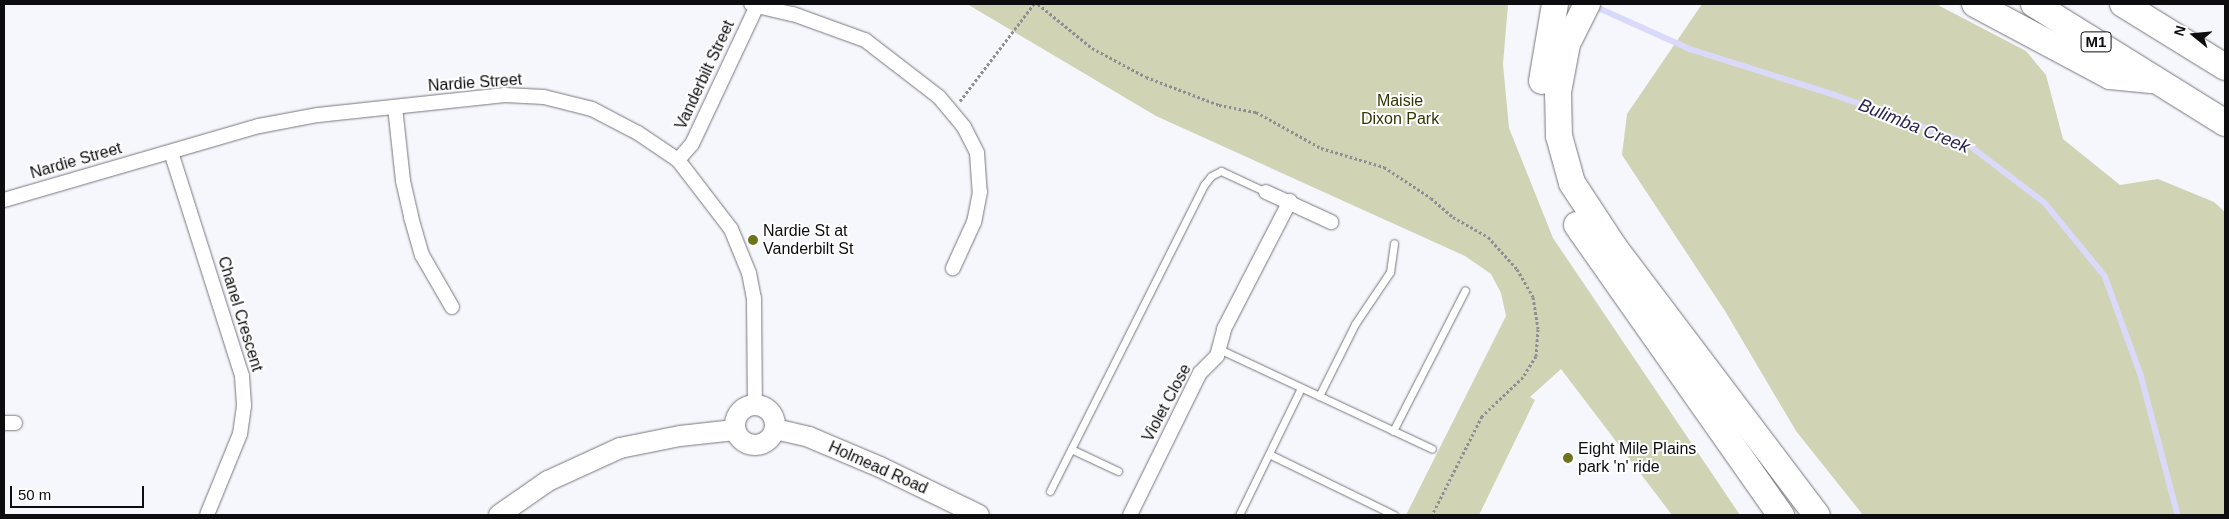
<!DOCTYPE html>
<style>
body{margin:0}
#map{position:relative;width:2229px;height:519px;overflow:hidden;background:#f6f6fd;font-family:Arial,sans-serif}
div>[style]{position:absolute}
.green>*{inset:0;background:#d0d4b5}
.stream>*{height:5.5px;margin:-2.75px;padding:0 2.75px;transform-origin:2.75px;border-radius:2.75px;background:#dad9f9}
.path>*{height:3px;margin-top:-1.5px;transform-origin:0;background:repeating-linear-gradient(90deg,#8e8e93 0 2.5px,transparent 0 5px)}
.roads{filter:drop-shadow(0 0 1px #77777e) drop-shadow(0 0 1px #77777e)}
.lane>*{height:7px;margin:-3.5px;padding:0 3.5px;transform-origin:3.5px;border-radius:3.5px;background:#fff}
.street>*{height:14px;margin:-7px;padding:0 7px;transform-origin:7px;border-radius:7px;background:#fff}
.secondary>*{height:20px;margin:-10px;padding:0 10px;transform-origin:10px;border-radius:10px;background:#fff}
.secondary>.ring{margin:-10px;padding:0;box-sizing:content-box;background:none;border:20px solid #fff;border-radius:50%}
.highway>*{height:26px;margin:-13px;padding:0 13px;transform-origin:13px;border-radius:13px;background:#fff}
.dots>*{width:14px;height:14px;translate:-50% -50%;box-sizing:border-box;border:2px solid #fff;border-radius:50%}
span{translate:-50% -50%;white-space:nowrap;text-align:center;line-height:1.15;-webkit-text-stroke:4px #fff;paint-order:stroke}
.shield-label span{padding:1px 4px;background:#fff;border:1px solid;border-radius:4px;-webkit-text-stroke-width:0}
.shield-label{font-size:15px;color:#0d0d10;font-weight:700}
.street-label{font-size:16px;color:#0d0d10}
.park-label{font-size:16px;color:#333604}
.poi-label{font-size:16px;color:#0d0d10}
.left{translate:0 -50%;text-align:left}
.water-label{font-size:18px;color:#2a2253;font-style:italic}
.frame{position:absolute;inset:0;border:5px solid #0d0d10;pointer-events:none}
.north{position:absolute;left:2169px;top:10px;width:50px;height:50px;-webkit-text-stroke:4px #fff;paint-order:stroke;rotate:287deg;font-size:14px;font-weight:700;line-height:20px;text-align:center;color:#0d0d10}
.north::after{content:'';display:block;margin:auto;width:18px;height:22px;background:#0d0d10;clip-path:polygon(50% 0,100% 100%,50% 72%,0 100%)}
.scale{position:absolute;left:10px;top:486px;width:134px;height:22px;box-sizing:border-box;border:2px solid #0d0d10;border-top:0;padding-left:6px;font-size:15px;line-height:18px;white-space:nowrap;color:#0d0d10;-webkit-text-stroke:4px #fff;paint-order:stroke}
</style>
<div id="map">
<div class="green">
<div style="clip-path:polygon(967px 4px,1524px 4px,1508px 5px,1503px 64px,1509px 128px,1553px 238px,1740px 515px,1672px 515px,1561px 369px,1530px 397px,1535px 400px,1479px 515px,1406px 515px,1506px 316px,1501px 293px,1491px 274px,1465px 256px,1156px 116px)"></div>
<div style="clip-path:polygon(1702px 4px,1936px 4px,2026px 51px,2046px 75px,2063px 139px,2120px 185px,2158px 179px,2214px 202px,2225px 212px,2225px 515px,1863px 515px,1796px 431px,1725px 311px,1622px 155px,1627px 114px)"></div>
</div>
<div class="stream">
<div style="left:1592px;top:5px;width:107px;rotate:24.2deg"></div>
<div style="left:1690px;top:49px;width:152px;rotate:17.6deg"></div>
<div style="left:1835px;top:95px;width:138px;rotate:19.9deg"></div>
<div style="left:1965px;top:142px;width:101px;rotate:37.3deg"></div>
<div style="left:2045px;top:203px;width:94px;rotate:50.6deg"></div>
<div style="left:2105px;top:276px;width:105px;rotate:70deg"></div>
<div style="left:2141px;top:375px;width:145px;rotate:75.2deg"></div>
</div>
<div class="path">
<div style="left:1038px;top:4px;width:70px;rotate:39.2deg"></div>
<div style="left:1092px;top:48px;width:61px;rotate:28.2deg"></div>
<div style="left:1146px;top:77px;width:78px;rotate:21deg"></div>
<div style="left:1219px;top:105px;width:38px;rotate:11deg"></div>
<div style="left:1256px;top:112px;width:74px;rotate:29deg"></div>
<div style="left:1321px;top:148px;width:66px;rotate:16.8deg"></div>
<div style="left:1384px;top:167px;width:56px;rotate:33.4deg"></div>
<div style="left:1431px;top:198px;width:29px;rotate:41deg"></div>
<div style="left:1453px;top:217px;width:40px;rotate:29.7deg"></div>
<div style="left:1488px;top:237px;width:43px;rotate:47.8deg"></div>
<div style="left:1517px;top:269px;width:32px;rotate:60deg"></div>
<div style="left:1533px;top:297px;width:32px;rotate:81deg"></div>
<div style="left:1538px;top:329px;width:27px;rotate:94deg"></div>
<div style="left:1536px;top:356px;width:25px;rotate:122deg"></div>
<div style="left:1523px;top:377px;width:57px;rotate:136.4deg"></div>
<div style="left:1482px;top:416px;width:111px;rotate:116.8deg"></div>
<div style="left:960px;top:101px;width:122px;rotate:-52.7deg"></div>
</div>
<div class="roads">
<div class="lane">
<div style="left:1219px;top:349px;width:235px;rotate:25.1deg"></div>
<div style="left:1319px;top:396px;width:80px;rotate:-63.4deg"></div>
<div style="left:1355px;top:324px;width:63px;rotate:-56.1deg"></div>
<div style="left:1390px;top:272px;width:29px;rotate:-82deg"></div>
<div style="left:1393px;top:431px;width:158px;rotate:-62.9deg"></div>
<div style="left:1071px;top:449px;width:52px;rotate:25.1deg"></div>
<div style="left:1269px;top:454px;width:139px;rotate:26deg"></div>
<div style="left:1050px;top:491px;width:343px;rotate:-63.3deg"></div>
<div style="left:1204px;top:185px;width:11px;rotate:-52deg"></div>
<div style="left:1211px;top:176px;width:11px;rotate:-27deg"></div>
<div style="left:1221px;top:171px;width:50px;rotate:25deg"></div>
<div style="left:1239px;top:515px;width:141px;rotate:-64deg"></div>
</div>
<div class="street">
<div style="left:757px;top:6px;width:37px;rotate:13deg"></div>
<div style="left:793px;top:14px;width:77px;rotate:19.9deg"></div>
<div style="left:865px;top:40px;width:93px;rotate:37.6deg"></div>
<div style="left:939px;top:97px;width:39px;rotate:50deg"></div>
<div style="left:964px;top:127px;width:29px;rotate:63deg"></div>
<div style="left:977px;top:153px;width:39px;rotate:86deg"></div>
<div style="left:980px;top:192px;width:31px;rotate:101deg"></div>
<div style="left:974px;top:222px;width:51px;rotate:114.5deg"></div>
<div style="left:395px;top:107px;width:74px;rotate:83.8deg"></div>
<div style="left:403px;top:181px;width:37px;rotate:77deg"></div>
<div style="left:411px;top:217px;width:40px;rotate:74deg"></div>
<div style="left:422px;top:255px;width:60px;rotate:60deg"></div>
<div style="left:171px;top:152px;width:235px;rotate:72.4deg"></div>
<div style="left:242px;top:376px;width:30px;rotate:86deg"></div>
<div style="left:244px;top:406px;width:28px;rotate:98deg"></div>
<div style="left:240px;top:434px;width:87px;rotate:112.2deg"></div>
<div style="left:678px;top:160px;width:21px;rotate:-49deg"></div>
<div style="left:692px;top:144px;width:153px;rotate:-64.8deg"></div>
<div style="left:757px;top:6px;width:6px;rotate:-162deg"></div>
<div style="left:1266px;top:192px;width:72px;rotate:24.8deg"></div>
<div style="left:4px;top:200px;width:266px;rotate:-16.2deg"></div>
<div style="left:259px;top:126px;width:60px;rotate:-10.6deg"></div>
<div style="left:318px;top:115px;width:188px;rotate:-6.1deg"></div>
<div style="left:505px;top:95px;width:39px;rotate:3deg"></div>
<div style="left:544px;top:97px;width:49px;rotate:14deg"></div>
<div style="left:592px;top:109px;width:52px;rotate:27.6deg"></div>
<div style="left:638px;top:133px;width:48px;rotate:34deg"></div>
<div style="left:678px;top:160px;width:87px;rotate:52.5deg"></div>
<div style="left:731px;top:229px;width:48px;rotate:67.8deg"></div>
<div style="left:749px;top:273px;width:25px;rotate:79deg"></div>
<div style="left:754px;top:298px;width:107px;rotate:89.5deg"></div>
<div style="left:4px;top:423px;width:11px"></div>
<div style="left:1130px;top:515px;width:158px;rotate:-63.8deg"></div>
<div style="left:1200px;top:373px;width:24px;rotate:-45deg"></div>
<div style="left:1217px;top:356px;width:28px;rotate:-75deg"></div>
<div style="left:1224px;top:329px;width:144px;rotate:-62.7deg"></div>
</div>
<div class="secondary">
<div class="ring" style="left:735px;top:405px;width:20px;height:20px"></div>
<div style="left:775px;top:429px;width:35px;rotate:13deg"></div>
<div style="left:809px;top:437px;width:77px;rotate:22.9deg"></div>
<div style="left:880px;top:467px;width:110px;rotate:25.9deg"></div>
<div style="left:499px;top:515px;width:60px;rotate:-34.8deg"></div>
<div style="left:548px;top:481px;width:79px;rotate:-24.6deg"></div>
<div style="left:620px;top:448px;width:61px;rotate:-11.3deg"></div>
<div style="left:680px;top:436px;width:55px;rotate:-6.2deg"></div>
</div>
<div class="highway">
<div style="left:1587px;top:4px;width:45px;rotate:116.6deg"></div>
<div style="left:1567px;top:44px;width:49px;rotate:100.6deg"></div>
<div style="left:1558px;top:92px;width:44px;rotate:88.7deg"></div>
<div style="left:1559px;top:136px;width:49px;rotate:74.5deg"></div>
<div style="left:1572px;top:183px;width:77px;rotate:56.7deg"></div>
<div style="left:1614px;top:247px;width:336px;rotate:52.9deg"></div>
<div style="left:1975px;top:4px;width:153px;rotate:28.1deg"></div>
<div style="left:2110px;top:76px;width:41px;rotate:5.6deg"></div>
<div style="left:2034px;top:4px;width:225px;rotate:31.9deg"></div>
<div style="left:2123px;top:4px;width:120px;rotate:31.7deg"></div>
<div style="left:1542px;top:81px;width:78px;rotate:-80.4deg"></div>
<div style="left:1577px;top:225px;width:355px;rotate:54.9deg"></div>
</div>
</div>
<div class="dots">
<div style="left:753px;top:240px;background:#6d741b"></div>
<div style="left:1568px;top:458px;background:#6d741b"></div>
</div>
<div class="shield-label">
<span style="left:2096px;top:42px">M1</span>
</div>
<div class="street-label">
<span style="left:705px;top:75px;rotate:-65deg">Vanderbilt Street</span>
<span style="left:475px;top:83px;rotate:-4deg">Nardie Street</span>
<span style="left:76px;top:161px;rotate:-16deg">Nardie Street</span>
<span style="left:240px;top:314px;rotate:73deg">Chanel Crescent</span>
<span style="left:1167px;top:403px;rotate:-62deg">Violet Close</span>
<span style="left:878px;top:468px;rotate:24deg">Holmead Road</span>
</div>
<div class="park-label">
<span style="left:1400px;top:110px">Maisie<br>Dixon Park</span>
</div>
<div class="poi-label">
<span class="left" style="left:763px;top:240px">Nardie St at<br>Vanderbilt St</span>
<span class="left" style="left:1578px;top:458px">Eight Mile Plains<br>park 'n' ride</span>
</div>
<div class="water-label">
<span style="left:1914px;top:126px;rotate:22deg">Bulimba Creek</span>
</div>
<div class="frame"></div>
<div class="north">N</div>
<div class="scale">50 m</div>
</div>
